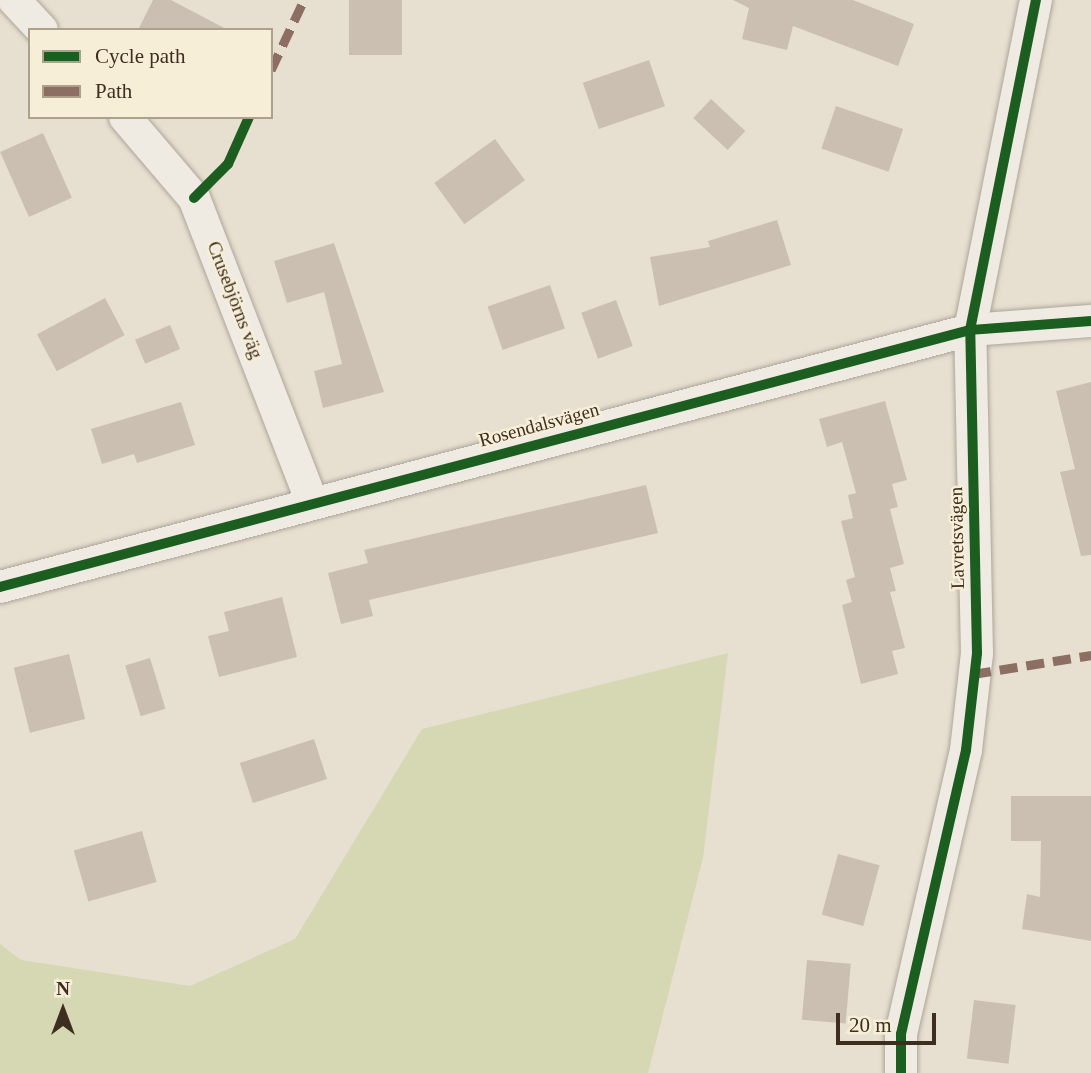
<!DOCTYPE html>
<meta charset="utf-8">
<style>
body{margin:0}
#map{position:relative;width:1091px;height:1073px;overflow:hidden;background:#e7e0d1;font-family:"Times New Roman",serif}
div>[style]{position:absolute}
.green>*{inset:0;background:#d6d7b3}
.building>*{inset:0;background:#cbbfb2;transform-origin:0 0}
.roads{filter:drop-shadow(0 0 2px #ada599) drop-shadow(0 0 2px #ada599)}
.street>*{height:32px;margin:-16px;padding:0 16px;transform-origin:16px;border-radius:16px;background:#efebe3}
.quiet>*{height:9px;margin-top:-4.5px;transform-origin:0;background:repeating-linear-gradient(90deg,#8d6e63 0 18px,transparent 0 27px)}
.cycleway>*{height:10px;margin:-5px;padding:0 5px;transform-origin:5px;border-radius:5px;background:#1b5e20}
span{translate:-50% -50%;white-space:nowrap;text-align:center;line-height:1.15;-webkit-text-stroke:5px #f7eed8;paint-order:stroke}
.street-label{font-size:19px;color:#3d2e20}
.legend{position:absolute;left:28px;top:28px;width:245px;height:91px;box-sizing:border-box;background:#f7eed8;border:2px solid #ada18e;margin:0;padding:9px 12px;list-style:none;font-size:21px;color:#3d2e20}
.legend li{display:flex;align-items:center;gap:14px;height:35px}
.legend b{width:35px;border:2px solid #ada18e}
.north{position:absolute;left:28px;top:975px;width:70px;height:70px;-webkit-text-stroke:5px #f7eed8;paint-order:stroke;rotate:0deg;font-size:19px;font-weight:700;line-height:28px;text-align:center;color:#3d2e20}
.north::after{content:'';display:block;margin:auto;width:24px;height:32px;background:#3d2e20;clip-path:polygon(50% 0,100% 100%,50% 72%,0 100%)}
.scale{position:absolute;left:836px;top:1013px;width:100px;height:32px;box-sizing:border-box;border:4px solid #3d2e20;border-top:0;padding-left:9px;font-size:21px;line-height:24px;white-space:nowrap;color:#3d2e20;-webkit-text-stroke:5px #f7eed8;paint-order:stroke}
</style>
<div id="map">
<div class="green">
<div style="clip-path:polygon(728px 653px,703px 858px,648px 1073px,0 1073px,0 944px,21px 960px,190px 986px,295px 939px,422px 729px)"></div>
</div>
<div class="building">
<div style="clip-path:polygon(153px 0,171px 0,228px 30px,138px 30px)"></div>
<div style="left:349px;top:0;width:53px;height:55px"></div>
<div style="clip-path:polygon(733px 0,853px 0,914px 24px,898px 66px,793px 26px,787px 50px,742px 39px,749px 8px)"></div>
<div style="left:649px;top:60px;width:49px;height:70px;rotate:71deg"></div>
<div style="left:711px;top:99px;width:47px;height:26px;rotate:43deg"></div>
<div style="left:836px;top:106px;width:71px;height:45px;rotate:19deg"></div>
<div style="left:43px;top:133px;width:71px;height:47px;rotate:66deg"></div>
<div style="left:495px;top:139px;width:51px;height:75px;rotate:54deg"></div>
<div style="clip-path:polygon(777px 220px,791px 265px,659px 306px,650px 257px,710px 247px,708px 241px)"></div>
<div style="clip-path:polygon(334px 243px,384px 392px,323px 408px,314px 371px,342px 364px,324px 292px,287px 303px,274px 261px)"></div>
<div style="left:550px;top:285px;width:46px;height:66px;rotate:71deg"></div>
<div style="left:105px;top:298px;width:42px;height:77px;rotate:62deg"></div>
<div style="left:616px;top:300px;width:49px;height:37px;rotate:70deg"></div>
<div style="left:170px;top:325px;width:26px;height:38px;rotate:67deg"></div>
<div style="clip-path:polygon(1091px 382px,1091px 555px,1081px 556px,1060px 472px,1075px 469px,1056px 391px)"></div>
<div style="clip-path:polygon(885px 401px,907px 480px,892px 484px,898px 507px,890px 509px,904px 564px,890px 568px,896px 591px,890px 592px,905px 648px,892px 651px,898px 674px,861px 684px,842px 605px,852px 602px,846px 580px,855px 577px,841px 521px,853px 518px,848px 495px,856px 493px,842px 442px,827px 447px,819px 419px)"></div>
<div style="clip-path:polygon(181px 402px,195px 445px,137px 463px,134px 454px,102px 464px,91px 429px)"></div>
<div style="clip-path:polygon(646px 485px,658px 533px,369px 600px,373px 616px,341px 624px,328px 573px,368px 563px,364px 550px)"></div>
<div style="clip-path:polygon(282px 597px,297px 657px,219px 677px,208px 636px,229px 631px,224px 612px)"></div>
<div style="left:69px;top:654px;width:67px;height:57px;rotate:76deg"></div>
<div style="left:150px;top:658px;width:53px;height:26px;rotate:73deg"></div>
<div style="left:314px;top:739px;width:42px;height:78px;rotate:72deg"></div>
<div style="clip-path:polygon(1011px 796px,1091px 796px,1091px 941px,1022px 929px,1027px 894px,1040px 897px,1041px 841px,1011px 841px)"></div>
<div style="left:142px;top:831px;width:53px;height:71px;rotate:74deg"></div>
<div style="left:838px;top:854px;width:43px;height:63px;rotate:15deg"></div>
<div style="left:807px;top:960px;width:44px;height:60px;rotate:5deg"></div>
<div style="left:974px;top:1000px;width:42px;height:59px;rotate:7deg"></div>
</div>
<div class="roads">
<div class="street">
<div style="left:14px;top:0;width:41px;rotate:47deg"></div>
<div style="left:125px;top:117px;width:106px;rotate:49.6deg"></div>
<div style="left:194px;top:198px;width:326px;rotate:68.8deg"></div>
<div style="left:0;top:587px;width:1003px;rotate:-14.84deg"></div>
<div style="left:970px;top:330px;width:121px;rotate:-4.3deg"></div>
<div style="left:901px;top:1073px;width:39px;rotate:-90deg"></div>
<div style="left:901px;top:1034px;width:291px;rotate:-77.1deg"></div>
<div style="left:966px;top:750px;width:98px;rotate:-83.5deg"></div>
<div style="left:977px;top:653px;width:323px;rotate:-91.2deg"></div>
<div style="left:970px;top:330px;width:337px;rotate:-78.7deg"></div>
</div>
</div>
<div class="quiet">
<div style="left:271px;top:70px;width:77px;rotate:-64.8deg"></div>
<div style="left:973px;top:674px;width:120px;rotate:-9.1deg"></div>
</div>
<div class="cycleway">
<div style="left:194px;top:198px;width:48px;rotate:-45deg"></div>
<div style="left:228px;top:164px;width:51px;rotate:-65.9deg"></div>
<div style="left:0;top:587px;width:1003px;rotate:-14.84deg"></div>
<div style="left:970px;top:330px;width:121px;rotate:-4.3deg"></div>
<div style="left:901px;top:1073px;width:39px;rotate:-90deg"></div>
<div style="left:901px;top:1034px;width:291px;rotate:-77.1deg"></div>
<div style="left:966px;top:750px;width:98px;rotate:-83.5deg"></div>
<div style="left:977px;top:653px;width:323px;rotate:-91.2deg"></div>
<div style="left:970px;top:330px;width:337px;rotate:-78.7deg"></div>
</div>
<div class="street-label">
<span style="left:235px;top:300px;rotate:69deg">Crusebjörns väg</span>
<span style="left:539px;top:425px;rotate:-15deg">Rosendalsvägen</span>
<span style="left:957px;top:538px;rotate:-91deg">Lavretsvägen</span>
</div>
<ul class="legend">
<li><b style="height:9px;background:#1b5e20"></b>Cycle path</li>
<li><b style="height:9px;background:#8d6e63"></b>Path</li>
</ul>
<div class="north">N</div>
<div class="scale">20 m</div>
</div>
